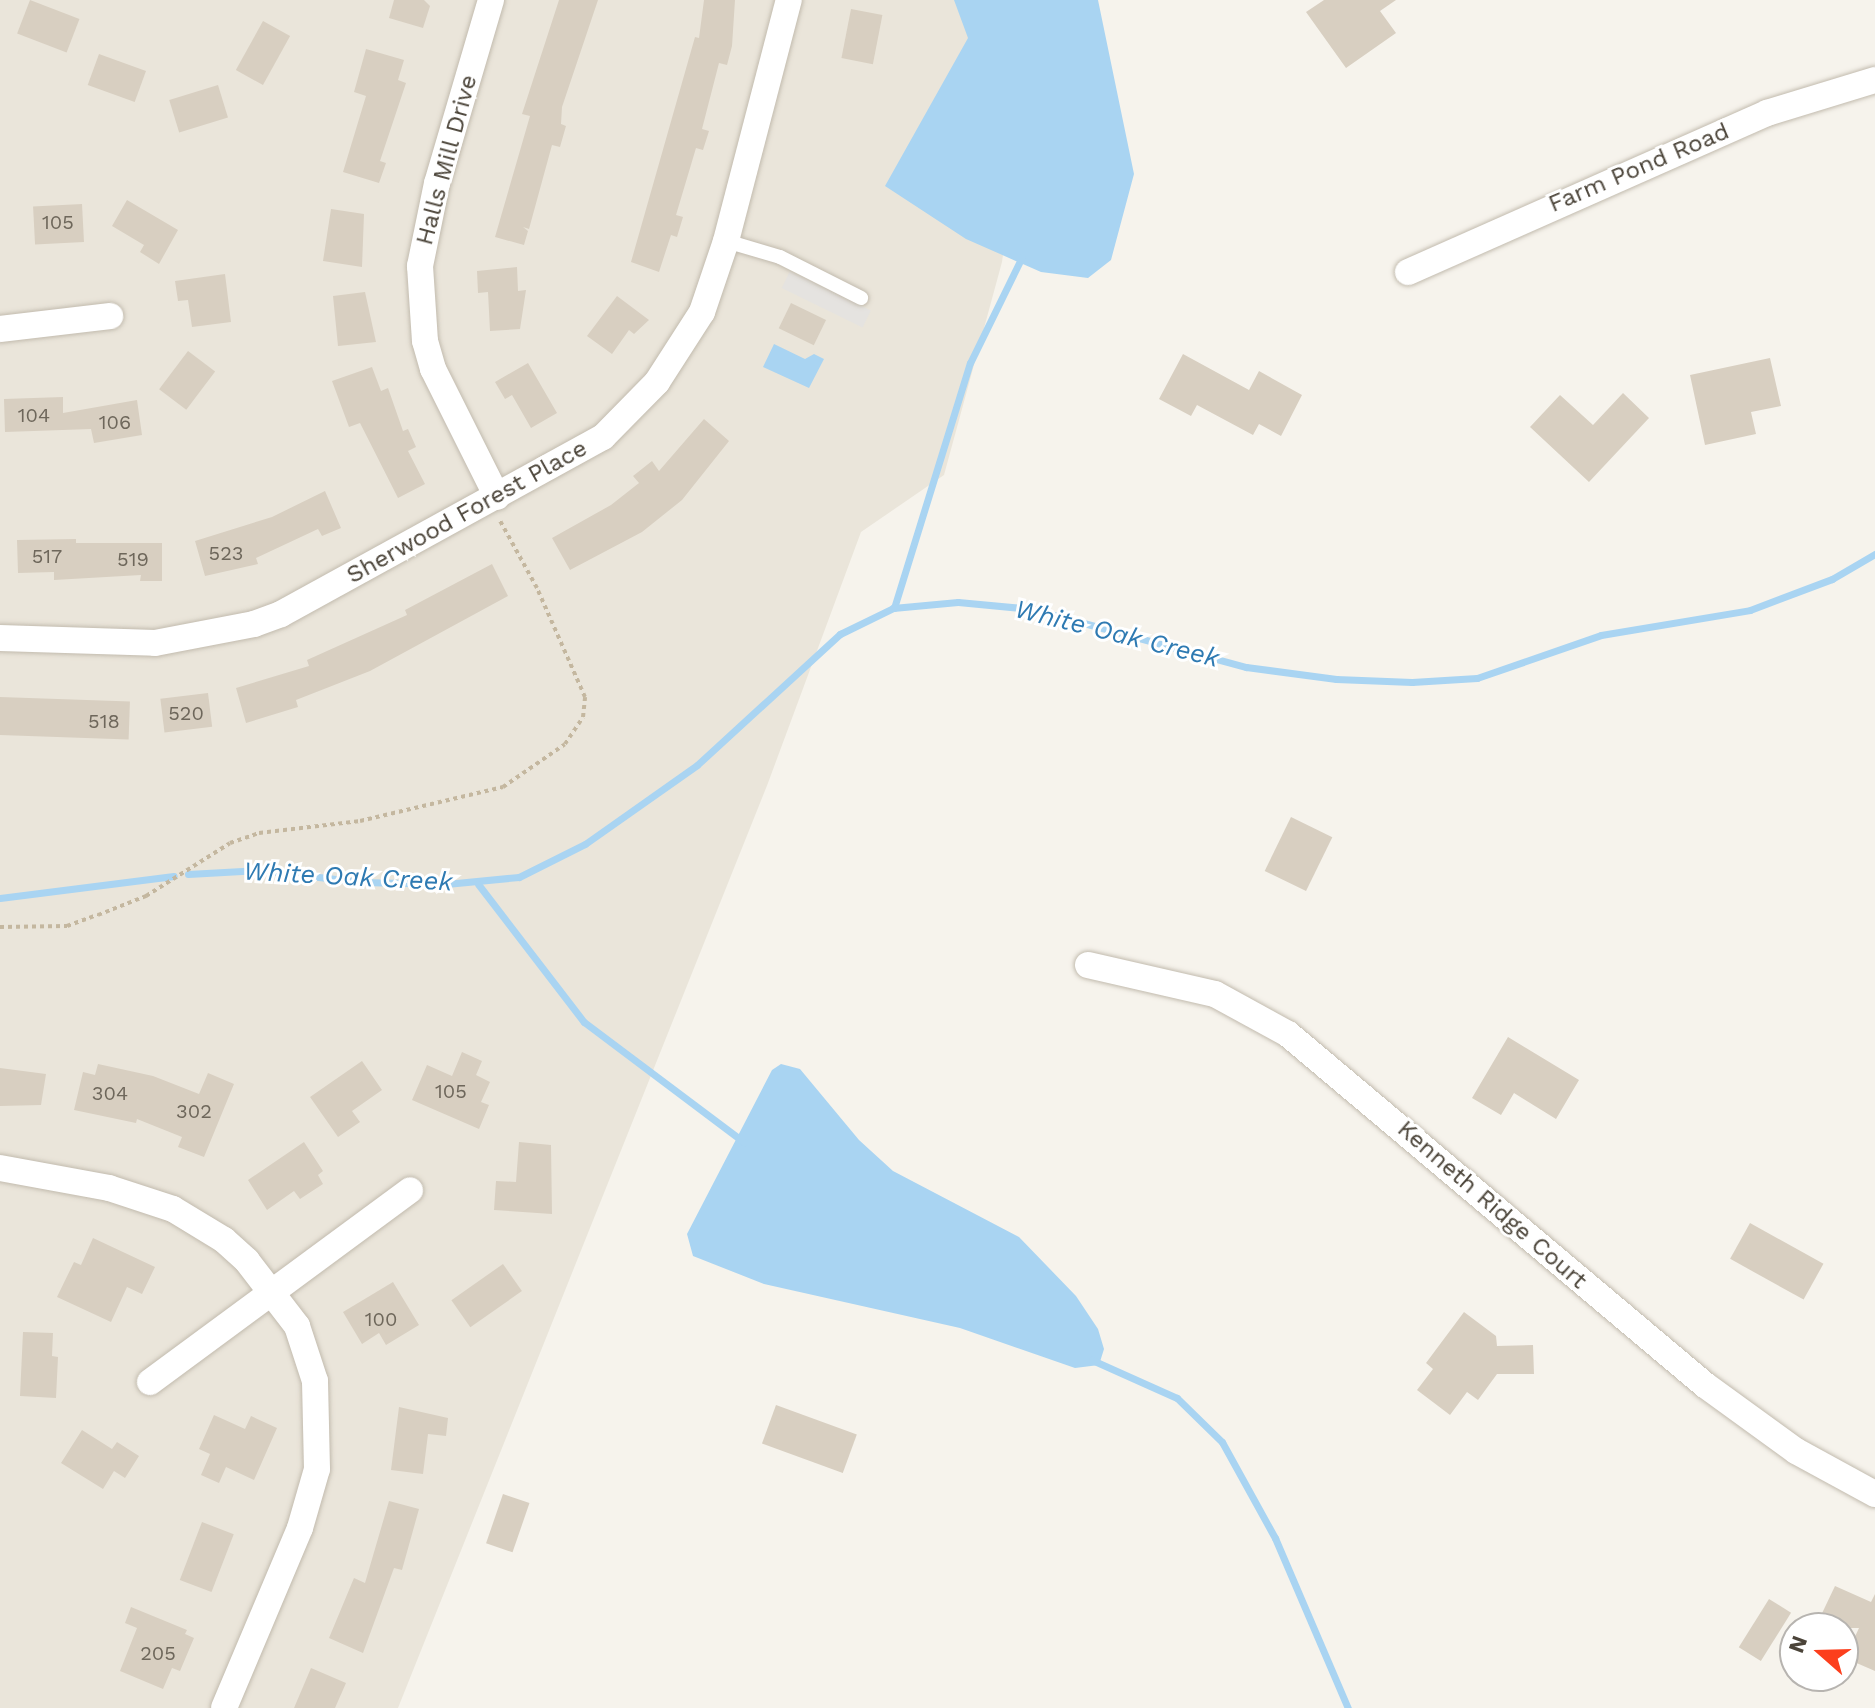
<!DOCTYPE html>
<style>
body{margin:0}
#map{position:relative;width:1875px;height:1708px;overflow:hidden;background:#f6f3ec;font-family:"Work Sans",sans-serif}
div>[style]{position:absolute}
.residential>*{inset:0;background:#eae5da}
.parking>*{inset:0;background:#e5e3e0;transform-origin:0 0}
.water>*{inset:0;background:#a9d4f2}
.stream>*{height:7px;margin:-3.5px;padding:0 3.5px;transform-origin:3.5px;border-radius:3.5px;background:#a9d4f2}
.building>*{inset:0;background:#d8cfc1;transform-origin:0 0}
.path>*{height:4px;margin-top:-2px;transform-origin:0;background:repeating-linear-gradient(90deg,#c4b79f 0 4px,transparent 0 8px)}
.roads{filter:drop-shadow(0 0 2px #c2bbae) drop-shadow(0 0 2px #c2bbae)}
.lane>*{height:14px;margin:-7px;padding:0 7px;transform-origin:7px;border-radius:7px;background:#fff}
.street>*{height:26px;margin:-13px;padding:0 13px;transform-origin:13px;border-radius:13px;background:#fff}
span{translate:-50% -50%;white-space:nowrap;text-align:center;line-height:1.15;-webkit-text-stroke:6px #fff;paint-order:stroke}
.number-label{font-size:20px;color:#6e675b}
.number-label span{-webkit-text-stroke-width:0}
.street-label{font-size:24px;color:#4b4439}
.water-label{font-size:26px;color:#2e7ab2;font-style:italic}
.north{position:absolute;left:1779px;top:1612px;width:80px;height:80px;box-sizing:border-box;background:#fff;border:2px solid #b7b4b0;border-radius:50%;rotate:290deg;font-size:22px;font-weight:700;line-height:32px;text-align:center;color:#4b4439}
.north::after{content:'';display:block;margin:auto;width:28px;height:36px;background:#fc3f1d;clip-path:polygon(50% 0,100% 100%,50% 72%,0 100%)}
</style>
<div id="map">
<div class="residential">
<div style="clip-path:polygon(0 0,1038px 0,1002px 262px,944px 475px,861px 532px,768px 783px,398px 1708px,0 1708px)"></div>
</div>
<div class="parking">
<div style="left:790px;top:271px;width:90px;height:19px;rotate:26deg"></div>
</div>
<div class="water">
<div style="clip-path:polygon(954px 0,1098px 0,1134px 174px,1111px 260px,1088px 278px,1041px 272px,966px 239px,885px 186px,968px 38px)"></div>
<div style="clip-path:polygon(774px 344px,805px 359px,814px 354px,824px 359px,809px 388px,763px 367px)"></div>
<div style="clip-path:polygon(781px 1064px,800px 1069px,859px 1140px,893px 1171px,1019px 1237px,1076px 1296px,1098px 1329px,1104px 1349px,1099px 1365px,1075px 1368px,960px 1328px,764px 1284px,693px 1256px,687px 1234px,772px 1070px)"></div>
</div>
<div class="stream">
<div style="left:894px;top:608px;width:257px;rotate:-72.8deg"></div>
<div style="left:970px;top:363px;width:118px;rotate:-63.9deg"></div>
<div style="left:188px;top:874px;width:71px;rotate:-3.2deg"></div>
<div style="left:259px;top:870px;width:103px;rotate:6.7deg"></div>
<div style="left:361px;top:882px;width:85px;rotate:1.3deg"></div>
<div style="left:446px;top:884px;width:73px;rotate:-5.5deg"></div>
<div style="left:519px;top:877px;width:74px;rotate:-26.6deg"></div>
<div style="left:585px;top:844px;width:137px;rotate:-35.2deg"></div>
<div style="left:697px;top:765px;width:194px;rotate:-42.5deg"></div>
<div style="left:840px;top:634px;width:59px;rotate:-26.1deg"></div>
<div style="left:893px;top:608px;width:65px;rotate:-5.3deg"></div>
<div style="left:958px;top:602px;width:74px;rotate:5.4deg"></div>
<div style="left:1032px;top:609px;width:222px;rotate:15.2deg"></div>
<div style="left:1246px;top:667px;width:91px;rotate:7.6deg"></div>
<div style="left:1336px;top:679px;width:76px;rotate:2.3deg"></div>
<div style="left:1412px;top:682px;width:65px;rotate:-3.5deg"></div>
<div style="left:1477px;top:678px;width:131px;rotate:-19.1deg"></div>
<div style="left:1601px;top:635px;width:151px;rotate:-9.5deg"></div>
<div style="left:1750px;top:610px;width:88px;rotate:-20.7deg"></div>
<div style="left:1832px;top:579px;width:50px;rotate:-30.2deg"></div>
<div style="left:478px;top:884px;width:174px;rotate:52.5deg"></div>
<div style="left:584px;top:1022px;width:200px;rotate:36.9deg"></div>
<div style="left:0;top:898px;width:175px;rotate:-7.2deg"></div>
<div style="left:1092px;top:1360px;width:93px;rotate:24.1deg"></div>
<div style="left:1177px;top:1398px;width:63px;rotate:44.4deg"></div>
<div style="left:1222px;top:1442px;width:110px;rotate:61.1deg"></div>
<div style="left:1275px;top:1538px;width:185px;rotate:66.8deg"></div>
</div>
<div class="building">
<div style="left:30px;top:0;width:53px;height:36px;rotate:21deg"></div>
<div style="clip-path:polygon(394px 0,424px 0,430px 6px,423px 28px,389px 18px)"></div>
<div style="clip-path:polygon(559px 0,598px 0,562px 107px,561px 124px,566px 126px,560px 147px,552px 145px,529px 229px,523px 227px,528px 231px,524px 245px,495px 237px,530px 116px,522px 114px)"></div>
<div style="clip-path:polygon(704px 0,735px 0,732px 46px,727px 65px,719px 63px,702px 129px,709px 131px,703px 150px,696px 148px,676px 215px,683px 217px,677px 237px,671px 235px,659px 272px,631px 262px,695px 37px,699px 38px)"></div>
<div style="clip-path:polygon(1324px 0,1396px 0,1380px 11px,1396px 33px,1346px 68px,1306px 12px)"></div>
<div style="left:851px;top:9px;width:32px;height:50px;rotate:11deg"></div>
<div style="left:263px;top:21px;width:31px;height:56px;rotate:29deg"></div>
<div style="clip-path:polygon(366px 49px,404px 60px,398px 80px,406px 83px,380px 161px,386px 163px,379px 183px,343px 172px,366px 96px,354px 92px)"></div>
<div style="left:99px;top:54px;width:50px;height:33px;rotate:20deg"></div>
<div style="left:218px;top:85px;width:34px;height:51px;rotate:73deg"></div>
<div style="clip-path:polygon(127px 200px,178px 230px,159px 264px,140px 252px,144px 245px,112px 226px)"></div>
<div style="left:82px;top:204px;width:38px;height:49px;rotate:87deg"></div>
<div style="clip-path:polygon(331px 209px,364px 214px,362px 267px,323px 261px)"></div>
<div style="clip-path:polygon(517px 267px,518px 291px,526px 290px,520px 329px,490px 331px,488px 292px,478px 293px,477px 271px)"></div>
<div style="clip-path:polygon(225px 274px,231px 322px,192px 327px,188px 300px,178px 301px,175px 281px)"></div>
<div style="clip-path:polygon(365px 292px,376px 342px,338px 346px,333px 296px)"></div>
<div style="clip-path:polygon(617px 296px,649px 320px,634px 334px,629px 330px,612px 354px,587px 336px)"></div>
<div style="left:791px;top:303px;width:39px;height:28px;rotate:26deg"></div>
<div style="left:188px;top:351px;width:34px;height:48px;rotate:37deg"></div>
<div style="clip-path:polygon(1183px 354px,1249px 390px,1259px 371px,1302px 395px,1281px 436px,1259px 424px,1253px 435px,1197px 405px,1191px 416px,1159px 399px)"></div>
<div style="clip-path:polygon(1770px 358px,1781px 406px,1751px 412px,1756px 434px,1705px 445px,1690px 375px)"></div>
<div style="clip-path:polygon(528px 363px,557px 413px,531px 428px,512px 395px,505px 399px,495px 382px)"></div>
<div style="clip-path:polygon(372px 367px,381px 391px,388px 388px,403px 431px,408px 429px,416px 447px,408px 451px,425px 484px,398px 498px,360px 423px,349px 427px,332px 381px)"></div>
<div style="clip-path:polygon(1623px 393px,1649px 418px,1589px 482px,1530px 427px,1560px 395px,1593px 425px)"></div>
<div style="clip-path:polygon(63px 397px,63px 413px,137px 400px,142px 435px,94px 443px,91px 429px,5px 432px,4px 399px)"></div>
<div style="clip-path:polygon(704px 419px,729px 441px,682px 500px,642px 532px,570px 570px,552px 538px,611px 505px,639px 483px,633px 476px,652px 461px,659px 471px)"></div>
<div style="clip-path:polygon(325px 491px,341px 528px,322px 536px,318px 529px,256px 558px,258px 564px,205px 576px,195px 541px,272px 517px)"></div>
<div style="clip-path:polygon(76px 539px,76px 543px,162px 543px,162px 581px,140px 581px,141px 575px,54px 580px,54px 572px,18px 573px,17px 540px)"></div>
<div style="clip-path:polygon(492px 564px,508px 596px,370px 671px,296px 700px,298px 707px,246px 723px,236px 688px,309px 666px,307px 660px,407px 615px,405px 610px)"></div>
<div style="left:208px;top:693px;width:34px;height:48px;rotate:83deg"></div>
<div style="left:0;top:697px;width:130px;height:38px;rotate:2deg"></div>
<div style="left:1291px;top:817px;width:46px;height:60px;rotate:26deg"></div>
<div style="clip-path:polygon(1508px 1037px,1579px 1080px,1556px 1119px,1514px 1093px,1501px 1115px,1472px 1098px)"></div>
<div style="clip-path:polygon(462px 1052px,482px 1061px,476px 1075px,490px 1082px,481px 1102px,489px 1105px,479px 1129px,412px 1100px,427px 1065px,452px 1076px)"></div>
<div style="clip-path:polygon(362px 1061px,382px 1090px,352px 1111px,360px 1122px,338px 1137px,310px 1097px)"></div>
<div style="clip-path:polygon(98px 1064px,153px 1076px,199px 1094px,208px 1073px,234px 1084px,204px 1157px,178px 1147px,182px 1137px,137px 1119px,136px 1123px,74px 1110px,83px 1072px,95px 1075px)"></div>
<div style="clip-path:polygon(0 1068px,46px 1074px,41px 1105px,0 1106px)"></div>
<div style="clip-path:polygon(304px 1142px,323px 1171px,318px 1175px,323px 1184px,300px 1199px,294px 1191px,267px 1210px,248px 1180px)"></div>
<div style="clip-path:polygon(519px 1142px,551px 1145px,552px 1214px,494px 1210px,496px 1181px,516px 1182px)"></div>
<div style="left:1750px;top:1223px;width:84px;height:41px;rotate:29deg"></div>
<div style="clip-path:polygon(93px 1238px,155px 1267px,142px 1294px,127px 1287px,111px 1322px,57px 1297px,74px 1262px,81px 1265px)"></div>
<div style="left:503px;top:1264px;width:33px;height:63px;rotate:55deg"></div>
<div style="clip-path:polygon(393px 1282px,419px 1325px,386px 1345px,379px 1333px,362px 1344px,343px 1312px)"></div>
<div style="clip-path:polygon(1464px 1312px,1496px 1336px,1497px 1346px,1533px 1345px,1534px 1374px,1497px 1374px,1478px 1400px,1467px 1392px,1450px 1415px,1417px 1390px,1433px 1369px,1426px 1363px)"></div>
<div style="clip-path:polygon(23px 1332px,53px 1333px,52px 1356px,58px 1357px,56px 1398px,20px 1396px)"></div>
<div style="left:776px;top:1405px;width:86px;height:41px;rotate:20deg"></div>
<div style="clip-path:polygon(399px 1407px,448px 1418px,446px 1436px,428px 1434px,423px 1474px,391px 1470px)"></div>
<div style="clip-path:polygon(214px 1415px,245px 1429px,251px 1416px,277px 1428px,254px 1480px,226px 1467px,219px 1483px,201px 1475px,210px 1454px,199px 1449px)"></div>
<div style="clip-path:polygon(82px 1430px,112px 1449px,117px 1442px,139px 1456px,125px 1478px,114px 1471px,103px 1489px,61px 1463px)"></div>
<div style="left:503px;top:1494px;width:28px;height:52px;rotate:19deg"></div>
<div style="clip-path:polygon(389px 1501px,419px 1509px,402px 1570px,394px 1568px,363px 1653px,329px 1638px,354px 1578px,365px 1583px)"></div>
<div style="left:202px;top:1522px;width:34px;height:62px;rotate:21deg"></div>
<div style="clip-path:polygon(1835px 1586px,1871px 1602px,1875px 1594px,1875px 1671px,1845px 1658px,1859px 1628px,1815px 1628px)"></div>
<div style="left:1769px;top:1599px;width:26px;height:57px;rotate:32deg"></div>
<div style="clip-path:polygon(131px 1607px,187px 1630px,185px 1634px,194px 1638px,180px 1671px,172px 1668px,163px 1689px,120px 1671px,137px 1628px,125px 1623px)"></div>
<div style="clip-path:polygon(311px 1668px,346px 1683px,335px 1708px,294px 1708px)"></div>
</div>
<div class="path">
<div style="left:0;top:927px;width:67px;rotate:-0.9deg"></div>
<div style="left:67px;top:926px;width:33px;rotate:-20deg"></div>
<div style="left:98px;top:915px;width:52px;rotate:-21.6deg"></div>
<div style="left:146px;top:896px;width:99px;rotate:-32.2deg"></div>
<div style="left:230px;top:843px;width:31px;rotate:-19deg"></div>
<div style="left:259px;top:833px;width:102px;rotate:-6.8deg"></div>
<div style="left:360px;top:821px;width:147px;rotate:-13.4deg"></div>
<div style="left:503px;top:787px;width:75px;rotate:-34.7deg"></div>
<div style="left:565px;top:744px;width:32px;rotate:-56deg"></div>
<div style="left:583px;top:717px;width:20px;rotate:-84deg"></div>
<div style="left:585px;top:697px;width:119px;rotate:-113.8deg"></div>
<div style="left:537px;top:588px;width:79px;rotate:-118.8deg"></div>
</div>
<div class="roads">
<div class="lane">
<div style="left:726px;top:241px;width:56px;rotate:16.5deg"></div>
<div style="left:780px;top:257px;width:91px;rotate:26.8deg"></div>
</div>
<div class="street">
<div style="left:491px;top:0;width:191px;rotate:106.4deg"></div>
<div style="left:437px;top:183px;width:85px;rotate:101.6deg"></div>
<div style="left:420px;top:266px;width:75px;rotate:86.2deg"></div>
<div style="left:425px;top:341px;width:29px;rotate:74deg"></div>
<div style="left:433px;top:369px;width:143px;rotate:63.4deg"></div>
<div style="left:1408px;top:272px;width:393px;rotate:-23.9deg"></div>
<div style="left:1767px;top:113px;width:113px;rotate:-17deg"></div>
<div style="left:0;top:329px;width:111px;rotate:-6.7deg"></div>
<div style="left:0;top:638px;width:155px;rotate:1.8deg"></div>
<div style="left:155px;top:643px;width:101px;rotate:-10.9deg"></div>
<div style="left:254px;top:624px;width:29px;rotate:-20deg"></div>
<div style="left:281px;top:614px;width:367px;rotate:-28.8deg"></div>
<div style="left:603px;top:437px;width:77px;rotate:-45.5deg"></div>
<div style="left:657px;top:382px;width:83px;rotate:-57.3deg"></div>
<div style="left:702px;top:312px;width:75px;rotate:-71.3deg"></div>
<div style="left:726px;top:241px;width:249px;rotate:-75.4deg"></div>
<div style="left:1088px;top:965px;width:130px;rotate:12.9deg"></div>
<div style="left:1215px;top:994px;width:83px;rotate:28.7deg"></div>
<div style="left:1288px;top:1034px;width:545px;rotate:40.09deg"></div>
<div style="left:1705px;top:1385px;width:112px;rotate:36deg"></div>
<div style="left:1796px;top:1451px;width:90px;rotate:28.6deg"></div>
<div style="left:0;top:1168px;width:111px;rotate:10.4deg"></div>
<div style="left:109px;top:1188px;width:67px;rotate:18.2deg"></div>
<div style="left:173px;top:1209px;width:60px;rotate:31.3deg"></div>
<div style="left:224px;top:1240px;width:31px;rotate:42deg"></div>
<div style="left:247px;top:1261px;width:82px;rotate:52.4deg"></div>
<div style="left:297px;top:1326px;width:58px;rotate:71.9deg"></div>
<div style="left:315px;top:1381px;width:88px;rotate:88.7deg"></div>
<div style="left:317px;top:1469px;width:61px;rotate:106.1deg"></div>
<div style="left:300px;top:1528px;width:195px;rotate:112.9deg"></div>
<div style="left:150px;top:1382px;width:323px;rotate:-36.4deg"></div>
</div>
</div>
<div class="number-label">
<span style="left:58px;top:222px">105</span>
<span style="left:34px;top:415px">104</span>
<span style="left:115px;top:422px">106</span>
<span style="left:226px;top:553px">523</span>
<span style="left:47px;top:556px">517</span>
<span style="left:133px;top:559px">519</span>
<span style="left:186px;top:713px">520</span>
<span style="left:104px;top:721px">518</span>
<span style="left:451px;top:1091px">105</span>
<span style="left:110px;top:1093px">304</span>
<span style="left:194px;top:1111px">302</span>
<span style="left:381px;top:1319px">100</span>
<span style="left:158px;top:1653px">205</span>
</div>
<div class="street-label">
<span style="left:447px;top:160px;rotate:-75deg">Halls Mill Drive</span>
<span style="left:1639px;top:168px;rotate:-23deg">Farm Pond Road</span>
<span style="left:467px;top:512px;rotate:-29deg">Sherwood Forest Place</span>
<span style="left:1492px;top:1205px;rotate:41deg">Kenneth Ridge Court</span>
</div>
<div class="water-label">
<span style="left:1117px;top:634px;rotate:14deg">White Oak Creek</span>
<span style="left:348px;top:877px;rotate:3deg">White Oak Creek</span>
</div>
<div class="north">N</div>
</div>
